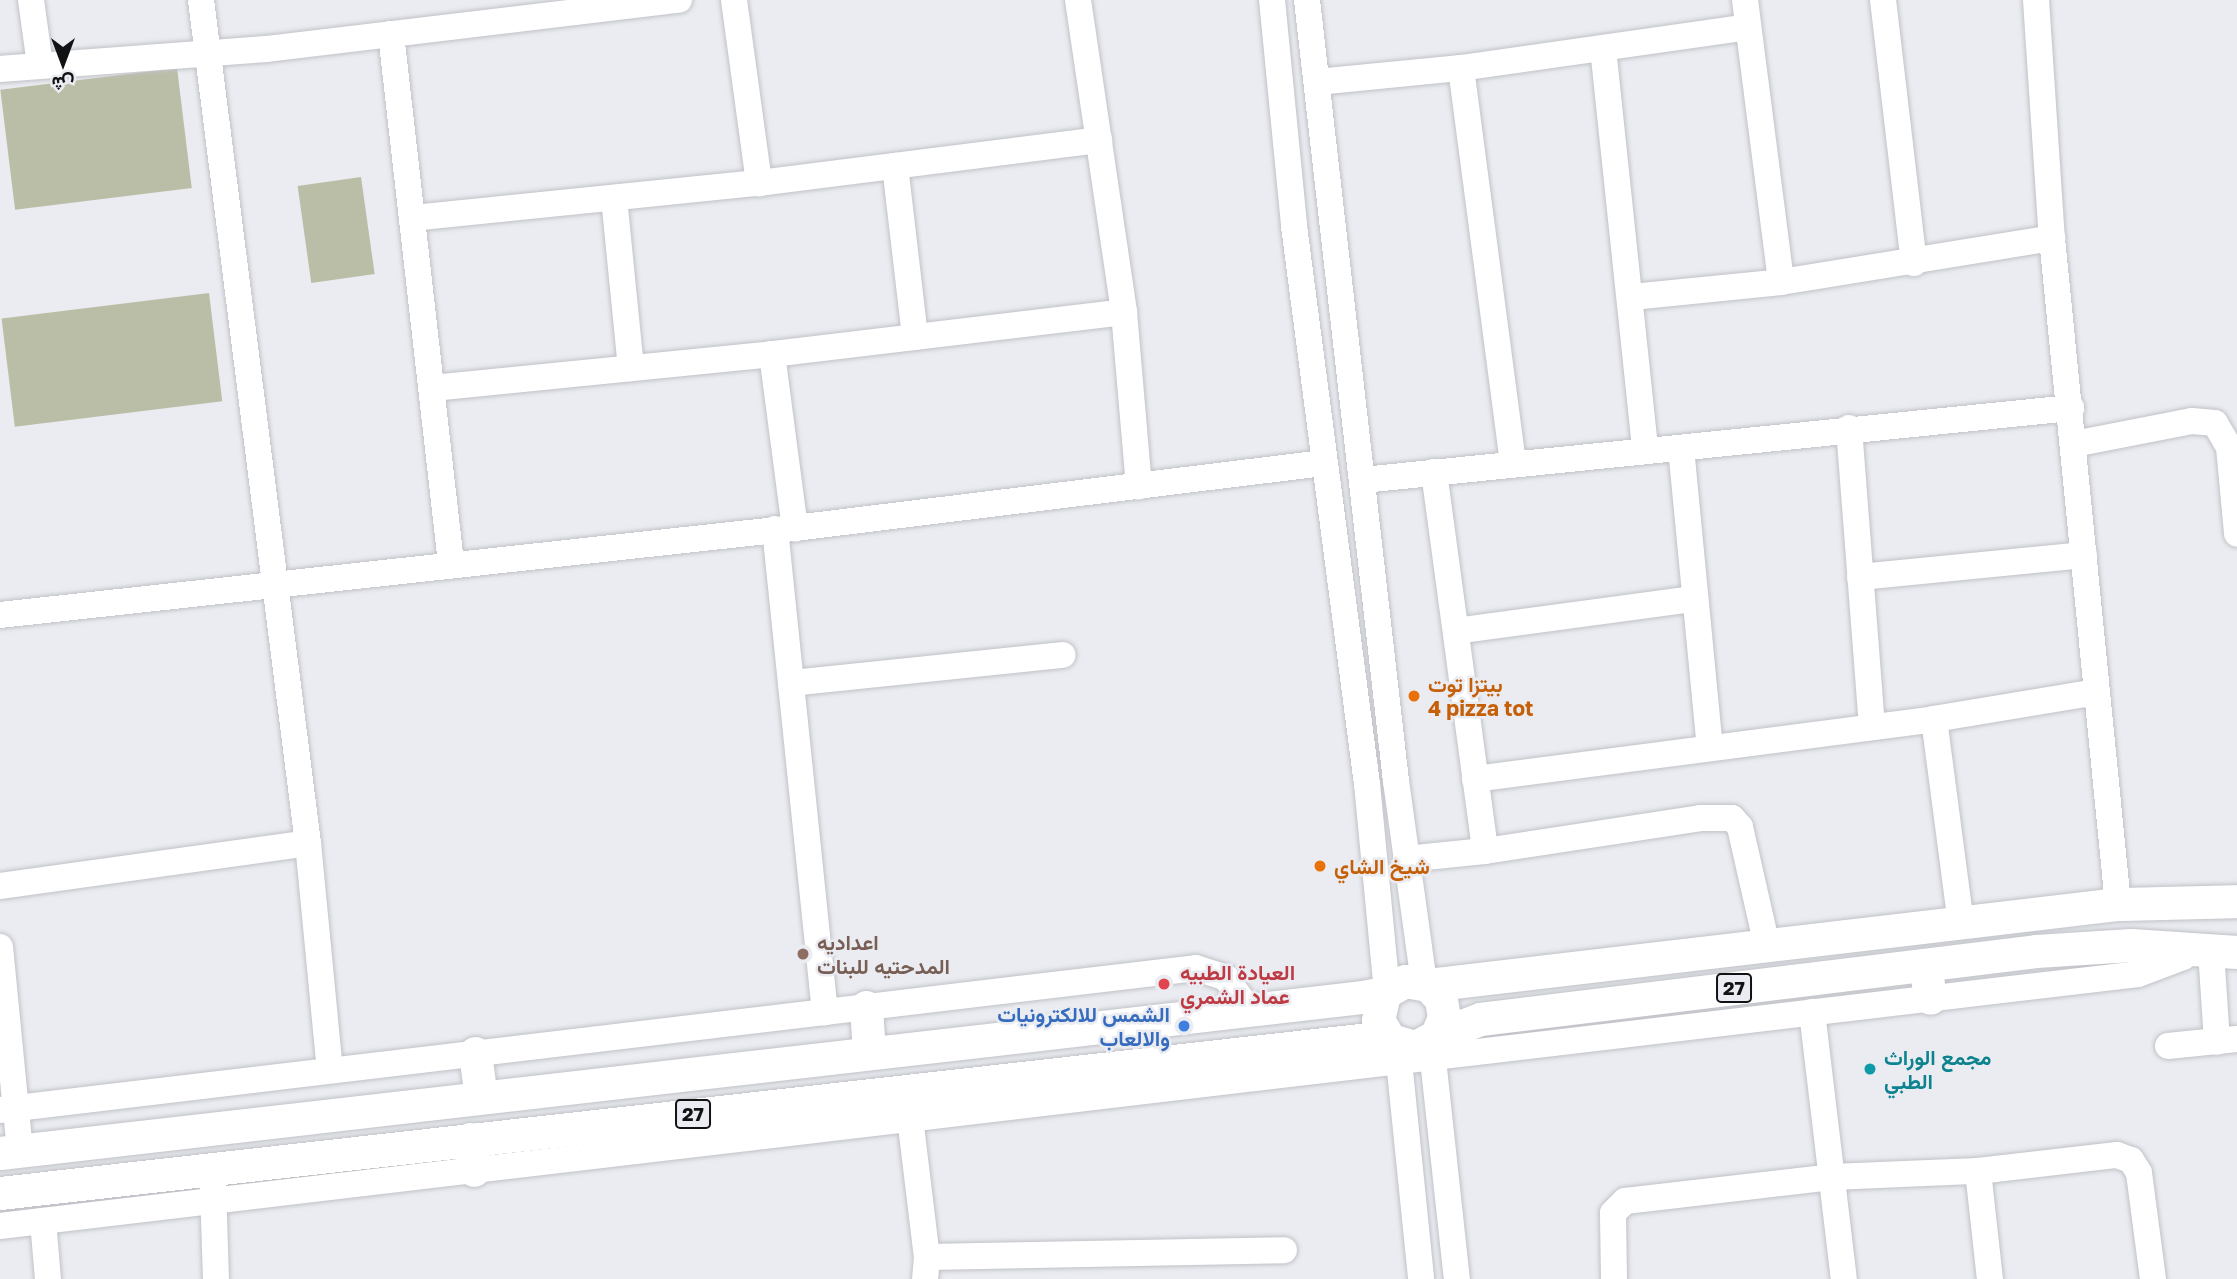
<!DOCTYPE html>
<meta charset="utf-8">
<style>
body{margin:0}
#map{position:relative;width:2237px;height:1279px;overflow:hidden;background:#eaecf1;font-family:"Golos Text",Vazirmatn,sans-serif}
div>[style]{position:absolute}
.green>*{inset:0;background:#bbbea6;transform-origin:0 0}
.roads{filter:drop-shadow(0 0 2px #c0c2c7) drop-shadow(0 0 2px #c0c2c7)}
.minor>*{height:26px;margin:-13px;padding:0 13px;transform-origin:13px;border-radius:13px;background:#fff}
.major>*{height:33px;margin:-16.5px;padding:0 16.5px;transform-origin:16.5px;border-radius:16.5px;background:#fff}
.dots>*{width:19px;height:19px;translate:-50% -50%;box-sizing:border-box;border:4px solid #eaecf1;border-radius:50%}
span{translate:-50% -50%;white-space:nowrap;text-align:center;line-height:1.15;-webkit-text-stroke:5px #eaecf1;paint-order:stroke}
.shield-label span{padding:2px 5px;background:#eaecf1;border:2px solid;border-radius:5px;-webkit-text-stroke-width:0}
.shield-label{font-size:19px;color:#111214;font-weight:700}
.food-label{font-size:21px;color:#c56008;font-weight:700}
.left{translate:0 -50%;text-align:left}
.education-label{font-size:21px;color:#785e54;font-weight:700}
.health-label{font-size:21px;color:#be3a42;font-weight:700}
.shop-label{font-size:21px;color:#366cbe;font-weight:700}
.right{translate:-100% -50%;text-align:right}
.culture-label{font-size:21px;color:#0d838f;font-weight:700}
.north{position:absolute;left:28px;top:28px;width:70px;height:70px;-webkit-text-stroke:5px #eaecf1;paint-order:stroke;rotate:180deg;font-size:19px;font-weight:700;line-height:28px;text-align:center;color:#111214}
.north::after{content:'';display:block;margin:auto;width:24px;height:32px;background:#111214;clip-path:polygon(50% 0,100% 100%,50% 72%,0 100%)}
</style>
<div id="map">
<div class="green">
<div style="left:177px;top:68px;width:121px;height:178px;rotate:83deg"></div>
<div style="left:361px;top:177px;width:98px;height:64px;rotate:82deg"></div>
<div style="left:209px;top:293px;width:109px;height:209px;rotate:83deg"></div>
</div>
<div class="roads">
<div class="minor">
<div style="left:31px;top:0;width:66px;rotate:82.1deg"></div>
<div style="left:201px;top:0;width:850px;rotate:82.77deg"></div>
<div style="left:308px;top:843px;width:228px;rotate:84.5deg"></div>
<div style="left:734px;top:0;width:185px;rotate:82.2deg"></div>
<div style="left:1078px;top:0;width:315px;rotate:81.6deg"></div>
<div style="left:1124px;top:312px;width:175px;rotate:85.1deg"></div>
<div style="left:1272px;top:0;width:227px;rotate:84.4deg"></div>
<div style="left:1294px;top:226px;width:563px;rotate:82.55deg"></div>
<div style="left:1367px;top:784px;width:207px;rotate:84.5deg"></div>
<div style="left:1307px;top:0;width:786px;rotate:83.5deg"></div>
<div style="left:1396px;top:781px;width:204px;rotate:82.1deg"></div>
<div style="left:1745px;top:0;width:284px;rotate:82.7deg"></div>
<div style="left:1883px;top:0;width:265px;rotate:83.3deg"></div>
<div style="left:2036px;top:0;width:239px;rotate:86.2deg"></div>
<div style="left:2052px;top:238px;width:669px;rotate:84.34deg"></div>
<div style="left:391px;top:34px;width:532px;rotate:83.53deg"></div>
<div style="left:1603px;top:48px;width:403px;rotate:84deg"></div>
<div style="left:1461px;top:68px;width:399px;rotate:82.5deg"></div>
<div style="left:0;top:69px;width:267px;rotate:-4.3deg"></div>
<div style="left:266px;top:49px;width:416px;rotate:-6.8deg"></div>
<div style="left:1317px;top:82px;width:145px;rotate:-5.6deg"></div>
<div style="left:1461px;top:68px;width:290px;rotate:-8.1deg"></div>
<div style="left:895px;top:166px;width:172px;rotate:83.3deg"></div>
<div style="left:614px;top:198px;width:171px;rotate:84.3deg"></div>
<div style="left:412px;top:218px;width:349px;rotate:-5.8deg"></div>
<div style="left:759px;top:183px;width:343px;rotate:-7.2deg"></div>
<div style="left:1632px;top:297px;width:150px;rotate:-5.7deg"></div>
<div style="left:1781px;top:282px;width:275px;rotate:-9.2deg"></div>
<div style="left:772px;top:354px;width:176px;rotate:82.5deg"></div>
<div style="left:433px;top:388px;width:341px;rotate:-5.7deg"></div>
<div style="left:772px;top:354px;width:354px;rotate:-6.8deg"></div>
<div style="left:1849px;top:428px;width:300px;rotate:85.6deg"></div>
<div style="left:2074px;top:444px;width:120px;rotate:-11deg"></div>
<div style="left:2192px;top:421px;width:23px;rotate:5deg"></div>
<div style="left:2215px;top:423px;width:28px;rotate:60deg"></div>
<div style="left:2229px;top:447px;width:87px;rotate:84.7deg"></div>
<div style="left:1681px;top:448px;width:301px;rotate:84.5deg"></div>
<div style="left:1434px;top:472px;width:382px;rotate:82.3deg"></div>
<div style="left:1363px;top:480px;width:712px;rotate:-5.81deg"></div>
<div style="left:775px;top:529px;width:486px;rotate:84.1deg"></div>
<div style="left:1860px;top:577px;width:225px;rotate:-5.6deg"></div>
<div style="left:0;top:615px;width:800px;rotate:-6.25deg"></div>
<div style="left:795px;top:528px;width:533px;rotate:-7.01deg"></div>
<div style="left:1456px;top:631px;width:238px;rotate:-7.7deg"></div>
<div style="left:791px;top:683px;width:273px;rotate:-5.9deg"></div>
<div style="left:1934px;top:719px;width:206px;rotate:82.5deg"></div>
<div style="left:1475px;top:779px;width:463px;rotate:-7.4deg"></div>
<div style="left:1934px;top:719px;width:165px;rotate:-9.4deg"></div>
<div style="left:1406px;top:859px;width:79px;rotate:-5.8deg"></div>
<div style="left:1485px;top:851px;width:218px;rotate:-8.7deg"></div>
<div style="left:1700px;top:818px;width:32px"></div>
<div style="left:1732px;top:818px;width:12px;rotate:48deg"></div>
<div style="left:1740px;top:827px;width:122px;rotate:77.2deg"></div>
<div style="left:0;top:886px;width:311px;rotate:-7.9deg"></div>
<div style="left:0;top:947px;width:204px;rotate:84.4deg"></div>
<div style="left:2211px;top:951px;width:91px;rotate:86.2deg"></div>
<div style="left:1812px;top:1012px;width:269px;rotate:83.2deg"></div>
<div style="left:1431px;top:1041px;width:239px;rotate:83.8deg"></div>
<div style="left:1392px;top:1044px;width:18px;rotate:68deg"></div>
<div style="left:1399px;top:1061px;width:219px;rotate:84.2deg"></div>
<div style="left:2168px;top:1046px;width:69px;rotate:-5.8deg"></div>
<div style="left:908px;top:1101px;width:157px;rotate:83.1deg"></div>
<div style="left:927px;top:1257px;width:22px;rotate:95deg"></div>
<div style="left:0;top:1110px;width:1204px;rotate:-6.77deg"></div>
<div style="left:1196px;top:968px;width:32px;rotate:18deg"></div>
<div style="left:1226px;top:978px;width:39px;rotate:54deg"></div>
<div style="left:1978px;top:1171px;width:109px;rotate:83.7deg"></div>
<div style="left:213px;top:1185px;width:94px;rotate:88.2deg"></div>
<div style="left:43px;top:1221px;width:58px;rotate:85.1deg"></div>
<div style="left:0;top:1226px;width:2153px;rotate:-6.72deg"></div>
<div style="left:2138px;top:974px;width:48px;rotate:-20.7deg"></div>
<div style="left:2183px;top:957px;width:9px;rotate:-77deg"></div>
<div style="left:927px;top:1257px;width:357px;rotate:-1.1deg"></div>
<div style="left:1614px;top:1279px;width:66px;rotate:-90.9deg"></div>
<div style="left:1613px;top:1213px;width:17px;rotate:-45deg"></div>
<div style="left:1625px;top:1201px;width:208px;rotate:-6.6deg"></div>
<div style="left:1832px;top:1177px;width:146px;rotate:-2.4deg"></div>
<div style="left:1978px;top:1171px;width:140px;rotate:-6.6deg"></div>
<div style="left:2117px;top:1155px;width:15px;rotate:20deg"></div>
<div style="left:2131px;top:1160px;width:15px;rotate:58deg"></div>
<div style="left:2139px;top:1173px;width:107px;rotate:82.5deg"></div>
</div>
<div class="major">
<div style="left:1925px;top:965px;width:33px;rotate:81deg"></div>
<div style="left:1428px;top:985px;width:695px;rotate:-6.7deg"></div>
<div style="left:2118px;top:904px;width:119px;rotate:-1.4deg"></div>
<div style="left:866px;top:1007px;width:46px;rotate:86.3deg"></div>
<div style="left:1436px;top:1036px;width:47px;rotate:-21.1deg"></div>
<div style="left:1480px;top:1019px;width:560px;rotate:-6.97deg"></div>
<div style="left:2036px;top:951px;width:95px;rotate:-3.6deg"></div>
<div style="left:2131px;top:945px;width:106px;rotate:3.8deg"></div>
<div style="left:475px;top:1053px;width:45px;rotate:82.4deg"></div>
<div style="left:470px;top:1139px;width:31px;rotate:83deg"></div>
<div style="left:0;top:1153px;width:1372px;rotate:-6.53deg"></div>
<div style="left:1363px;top:997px;width:21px;rotate:-11deg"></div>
<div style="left:1384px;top:993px;width:24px;rotate:-30deg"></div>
<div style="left:1405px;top:981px;width:23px;rotate:10deg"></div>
<div style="left:1428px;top:985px;width:19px;rotate:47deg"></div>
<div style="left:1441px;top:999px;width:19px;rotate:81deg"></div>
<div style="left:1444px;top:1018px;width:20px;rotate:114deg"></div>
<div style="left:1436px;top:1036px;width:24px;rotate:152deg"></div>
<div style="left:1415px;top:1047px;width:26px;rotate:-164deg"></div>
<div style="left:1390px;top:1040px;width:23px;rotate:-121deg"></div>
<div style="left:1378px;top:1020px;width:28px;rotate:-77deg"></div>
<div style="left:0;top:1193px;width:1396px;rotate:-6.42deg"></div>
</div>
</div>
<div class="dots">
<div style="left:1414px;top:696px;background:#e8710a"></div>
<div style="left:1320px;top:866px;background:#e8710a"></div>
<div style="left:803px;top:954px;background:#8d6e63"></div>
<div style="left:1164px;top:984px;background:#e0444e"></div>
<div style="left:1184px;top:1026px;background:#3f7fe0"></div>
<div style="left:1870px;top:1069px;background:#0f9aa8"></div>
</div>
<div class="shield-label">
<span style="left:1734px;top:988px">27</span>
<span style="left:693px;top:1114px">27</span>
</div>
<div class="food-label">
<span class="left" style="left:1428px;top:696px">بيتزا توت<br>4 pizza tot</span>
<span class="left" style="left:1334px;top:866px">شيخ الشاي</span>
</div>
<div class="education-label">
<span class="left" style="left:817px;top:954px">اعداديه<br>المدحتيه للبنات</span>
</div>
<div class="health-label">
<span class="left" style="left:1180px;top:984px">العيادة الطبيه<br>عماد الشمري</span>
</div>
<div class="shop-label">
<span class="right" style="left:1170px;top:1026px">الشمس للالكترونيات<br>والالعاب</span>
</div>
<div class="culture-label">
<span class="left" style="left:1884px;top:1069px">مجمع الوراث<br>الطبي</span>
</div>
<div class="north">ش</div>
</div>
